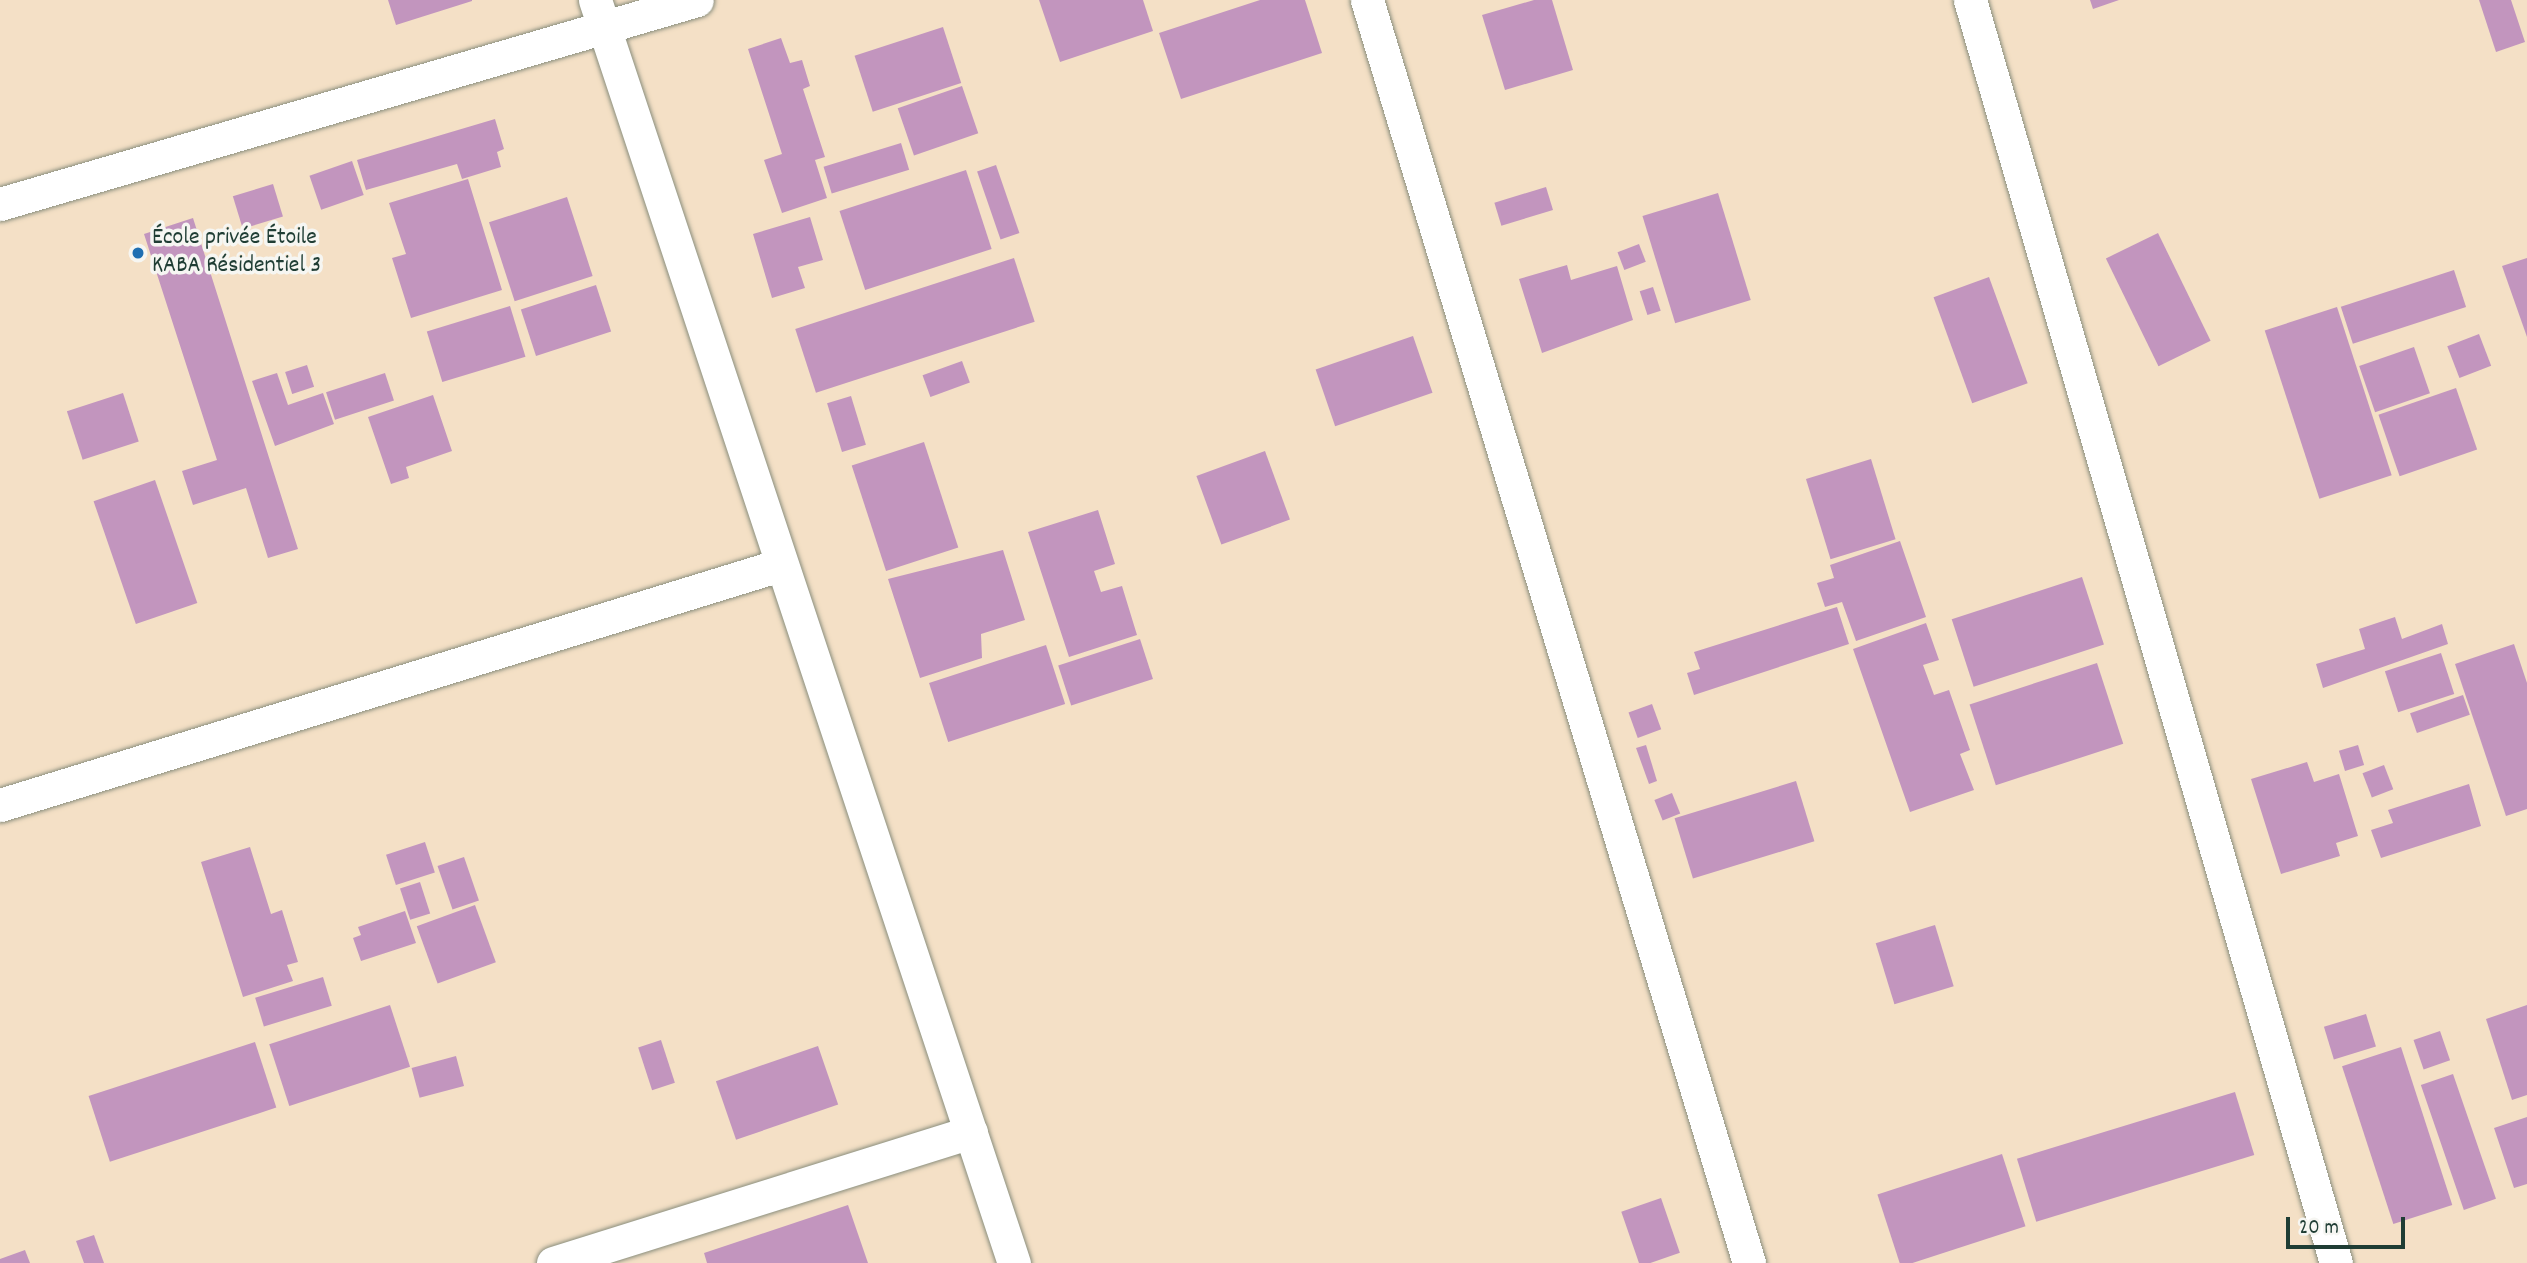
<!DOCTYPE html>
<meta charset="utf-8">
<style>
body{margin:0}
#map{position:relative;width:2527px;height:1263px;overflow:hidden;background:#f4e0c6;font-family:Dekko,sans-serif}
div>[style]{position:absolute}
.building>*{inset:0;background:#c295be;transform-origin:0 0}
.roads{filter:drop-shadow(0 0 2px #8a8e7d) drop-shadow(0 0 2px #8a8e7d)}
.minor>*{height:33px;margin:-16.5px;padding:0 16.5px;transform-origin:16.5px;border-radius:16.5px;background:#fff}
.dots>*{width:19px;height:19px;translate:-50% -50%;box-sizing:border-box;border:4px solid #f6f6f2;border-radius:50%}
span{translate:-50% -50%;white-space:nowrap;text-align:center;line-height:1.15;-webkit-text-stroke:7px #f6f6f2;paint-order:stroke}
.poi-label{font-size:24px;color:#1f3d34}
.left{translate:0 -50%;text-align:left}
.scale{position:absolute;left:2286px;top:1217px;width:119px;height:32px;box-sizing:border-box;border:4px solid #1f3d34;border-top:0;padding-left:9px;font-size:21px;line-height:24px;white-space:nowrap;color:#1f3d34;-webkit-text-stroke:5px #f6f6f2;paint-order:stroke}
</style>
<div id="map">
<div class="building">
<div style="clip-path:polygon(388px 0,472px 0,472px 1px,396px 25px)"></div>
<div style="clip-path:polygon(1039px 0,1143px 0,1153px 31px,1060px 62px)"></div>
<div style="clip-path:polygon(1260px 0,1305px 0,1322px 53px,1181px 99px,1159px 33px)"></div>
<div style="clip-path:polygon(1534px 0,1552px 0,1573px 70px,1505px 90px,1482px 15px)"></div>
<div style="clip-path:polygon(2090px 0,2119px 0,2093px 9px)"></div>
<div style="clip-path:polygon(2479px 0,2511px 0,2525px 42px,2496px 52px)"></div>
<div style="left:943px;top:27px;width:59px;height:93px;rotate:72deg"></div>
<div style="clip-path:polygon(781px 38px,790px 63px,802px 60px,810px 86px,803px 89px,825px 157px,815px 160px,827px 198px,782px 213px,764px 160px,782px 154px,748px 49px)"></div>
<div style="left:962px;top:86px;width:50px;height:68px;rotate:71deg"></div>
<div style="clip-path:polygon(495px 119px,504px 149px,497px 152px,501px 167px,462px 179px,457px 164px,366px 190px,357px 160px)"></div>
<div style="left:901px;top:143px;width:28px;height:81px;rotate:73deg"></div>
<div style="left:352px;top:161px;width:36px;height:45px;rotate:71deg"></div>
<div style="left:996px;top:165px;width:72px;height:20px;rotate:71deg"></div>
<div style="left:966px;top:170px;width:83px;height:133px;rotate:72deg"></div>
<div style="clip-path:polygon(468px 179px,502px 290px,411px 318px,392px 258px,406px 254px,389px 203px)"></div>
<div style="left:273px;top:184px;width:34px;height:42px;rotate:73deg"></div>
<div style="left:1546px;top:187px;width:24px;height:54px;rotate:73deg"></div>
<div style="left:1718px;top:193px;width:112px;height:79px;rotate:73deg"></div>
<div style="left:567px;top:197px;width:83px;height:82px;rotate:72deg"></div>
<div style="clip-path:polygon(810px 217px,823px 260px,798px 267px,805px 288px,772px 298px,753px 234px)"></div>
<div style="clip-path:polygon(193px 218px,298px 549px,268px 558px,246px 488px,193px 505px,182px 471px,217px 460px,144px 234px)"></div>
<div style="left:2158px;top:233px;width:120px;height:58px;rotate:64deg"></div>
<div style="left:1639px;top:244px;width:19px;height:23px;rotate:69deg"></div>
<div style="left:1014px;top:258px;width:67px;height:230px;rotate:72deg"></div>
<div style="clip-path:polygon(2527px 258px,2527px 337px,2502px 266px)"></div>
<div style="clip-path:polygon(1567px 265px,1571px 280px,1617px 266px,1633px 320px,1542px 353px,1519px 279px)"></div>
<div style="left:2454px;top:270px;width:39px;height:119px;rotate:72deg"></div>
<div style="left:1989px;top:277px;width:113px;height:59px;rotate:70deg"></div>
<div style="left:596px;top:285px;width:49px;height:79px;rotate:72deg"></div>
<div style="left:1653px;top:287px;width:25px;height:14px;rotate:72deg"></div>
<div style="left:510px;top:306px;width:53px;height:87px;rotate:73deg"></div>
<div style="left:2337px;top:307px;width:177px;height:76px;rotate:72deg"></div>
<div style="left:2479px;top:334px;width:34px;height:34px;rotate:69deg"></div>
<div style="left:1413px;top:336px;width:60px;height:103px;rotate:71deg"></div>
<div style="left:2414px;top:347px;width:49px;height:58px;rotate:71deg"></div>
<div style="left:962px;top:361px;width:23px;height:42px;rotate:70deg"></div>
<div style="left:307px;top:365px;width:23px;height:23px;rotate:72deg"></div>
<div style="clip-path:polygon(277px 373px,288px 405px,323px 393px,334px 424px,275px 446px,252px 381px)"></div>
<div style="left:385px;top:373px;width:29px;height:62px;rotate:72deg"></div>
<div style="left:2456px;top:388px;width:65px;height:82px;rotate:71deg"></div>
<div style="left:123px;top:393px;width:51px;height:59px;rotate:72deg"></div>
<div style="clip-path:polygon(433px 395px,452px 451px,406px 467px,409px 478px,391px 484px,368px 417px)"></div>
<div style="left:851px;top:396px;width:51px;height:25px;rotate:73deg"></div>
<div style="left:924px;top:442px;width:111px;height:76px;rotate:72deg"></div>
<div style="left:1265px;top:451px;width:73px;height:73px;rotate:70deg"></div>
<div style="left:1871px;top:459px;width:84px;height:68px;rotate:73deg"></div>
<div style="left:155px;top:480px;width:130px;height:65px;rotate:71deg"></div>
<div style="clip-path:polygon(1098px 510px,1115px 564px,1094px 571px,1101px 592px,1122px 586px,1137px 635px,1069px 657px,1028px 532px)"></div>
<div style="clip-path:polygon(1900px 541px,1926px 617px,1856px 641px,1842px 602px,1825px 607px,1817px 583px,1834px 578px,1830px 565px)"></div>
<div style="clip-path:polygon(1003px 550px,1025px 620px,981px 634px,982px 658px,920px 678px,888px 579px)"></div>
<div style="left:2082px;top:577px;width:71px;height:137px;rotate:72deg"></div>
<div style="clip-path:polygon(1837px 607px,1849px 644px,1694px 695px,1687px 673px,1700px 669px,1694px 652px)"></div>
<div style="clip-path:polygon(2395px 617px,2402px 639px,2442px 624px,2448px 644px,2323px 688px,2316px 664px,2365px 649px,2359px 629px)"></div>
<div style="clip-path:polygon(1926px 623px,1939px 660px,1923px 665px,1934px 695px,1949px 690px,1970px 750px,1960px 754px,1974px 790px,1910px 812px,1853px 649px)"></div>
<div style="left:1140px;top:639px;width:42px;height:86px;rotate:72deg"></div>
<div style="clip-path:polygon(2514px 644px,2527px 683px,2527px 809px,2506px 816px,2455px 664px)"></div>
<div style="left:1046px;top:645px;width:62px;height:123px;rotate:72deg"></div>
<div style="left:2441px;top:653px;width:43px;height:59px;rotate:72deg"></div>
<div style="left:2097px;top:663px;width:85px;height:134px;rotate:72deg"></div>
<div style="left:2463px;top:695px;width:21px;height:56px;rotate:71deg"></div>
<div style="left:1652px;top:704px;width:27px;height:25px;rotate:70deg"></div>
<div style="clip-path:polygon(1646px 745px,1657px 781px,1649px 784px,1636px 748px)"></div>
<div style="left:2358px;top:745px;width:21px;height:20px;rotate:73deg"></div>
<div style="clip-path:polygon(2307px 762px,2314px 782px,2339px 774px,2358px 836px,2336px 843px,2340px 856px,2281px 874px,2251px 779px)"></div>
<div style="left:2384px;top:765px;width:26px;height:23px;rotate:69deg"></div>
<div style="left:1796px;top:781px;width:63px;height:127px;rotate:73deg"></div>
<div style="clip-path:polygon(2469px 784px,2481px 826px,2381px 858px,2371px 830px,2393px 823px,2388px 810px)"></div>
<div style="left:1672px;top:793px;width:22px;height:19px;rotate:68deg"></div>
<div style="left:425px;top:842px;width:32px;height:41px;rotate:72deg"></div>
<div style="clip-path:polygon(250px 847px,271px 914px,282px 910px,298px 962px,287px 965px,293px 981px,243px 997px,201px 862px)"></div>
<div style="left:464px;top:857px;width:46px;height:28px;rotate:71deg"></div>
<div style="left:420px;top:882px;width:33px;height:21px;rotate:72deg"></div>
<div style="left:475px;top:905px;width:61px;height:62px;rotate:70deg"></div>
<div style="clip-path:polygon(405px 911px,416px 943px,361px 961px,353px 938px,361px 935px,358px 927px)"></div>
<div style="left:1935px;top:925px;width:64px;height:62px;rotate:73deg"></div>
<div style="left:323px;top:977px;width:30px;height:71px;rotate:73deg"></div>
<div style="left:390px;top:1005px;width:65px;height:127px;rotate:72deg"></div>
<div style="clip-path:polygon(2527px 1005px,2527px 1095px,2512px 1100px,2486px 1019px)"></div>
<div style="left:2366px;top:1014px;width:34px;height:44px;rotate:73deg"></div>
<div style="left:2440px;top:1031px;width:31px;height:28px;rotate:71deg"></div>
<div style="left:661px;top:1040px;width:45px;height:24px;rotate:72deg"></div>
<div style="left:255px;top:1042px;width:69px;height:175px;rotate:72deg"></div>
<div style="left:818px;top:1046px;width:62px;height:108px;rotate:71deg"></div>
<div style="left:2401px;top:1047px;width:166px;height:62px;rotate:72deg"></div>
<div style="left:456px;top:1056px;width:31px;height:46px;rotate:75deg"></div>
<div style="left:2453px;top:1074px;width:132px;height:34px;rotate:71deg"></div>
<div style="left:2235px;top:1092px;width:66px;height:228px;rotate:73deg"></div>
<div style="clip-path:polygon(2527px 1117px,2527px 1184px,2514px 1188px,2494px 1128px)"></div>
<div style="left:2002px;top:1154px;width:76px;height:131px;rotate:72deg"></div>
<div style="left:1661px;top:1198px;width:58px;height:42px;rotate:71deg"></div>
<div style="clip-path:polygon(848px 1205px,868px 1263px,707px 1263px,704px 1253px)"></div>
<div style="clip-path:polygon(94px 1235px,104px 1263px,84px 1263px,76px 1241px)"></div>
<div style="clip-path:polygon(25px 1250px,30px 1263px,0 1263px,0 1259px)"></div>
</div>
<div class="roads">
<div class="minor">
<div style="left:595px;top:0;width:1331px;rotate:71.65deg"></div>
<div style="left:1367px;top:0;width:1320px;rotate:73.17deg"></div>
<div style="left:1970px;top:0;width:1315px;rotate:73.84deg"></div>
<div style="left:0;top:204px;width:726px;rotate:-16.31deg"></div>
<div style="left:0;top:805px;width:816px;rotate:-17.1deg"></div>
<div style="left:553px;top:1263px;width:438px;rotate:-17.4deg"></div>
</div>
</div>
<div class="dots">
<div style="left:138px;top:253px;background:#1f6fb2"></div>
</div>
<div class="poi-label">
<span class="left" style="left:152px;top:253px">École privée Étoile<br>KABA Résidentiel 3</span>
</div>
<div class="scale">20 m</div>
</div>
